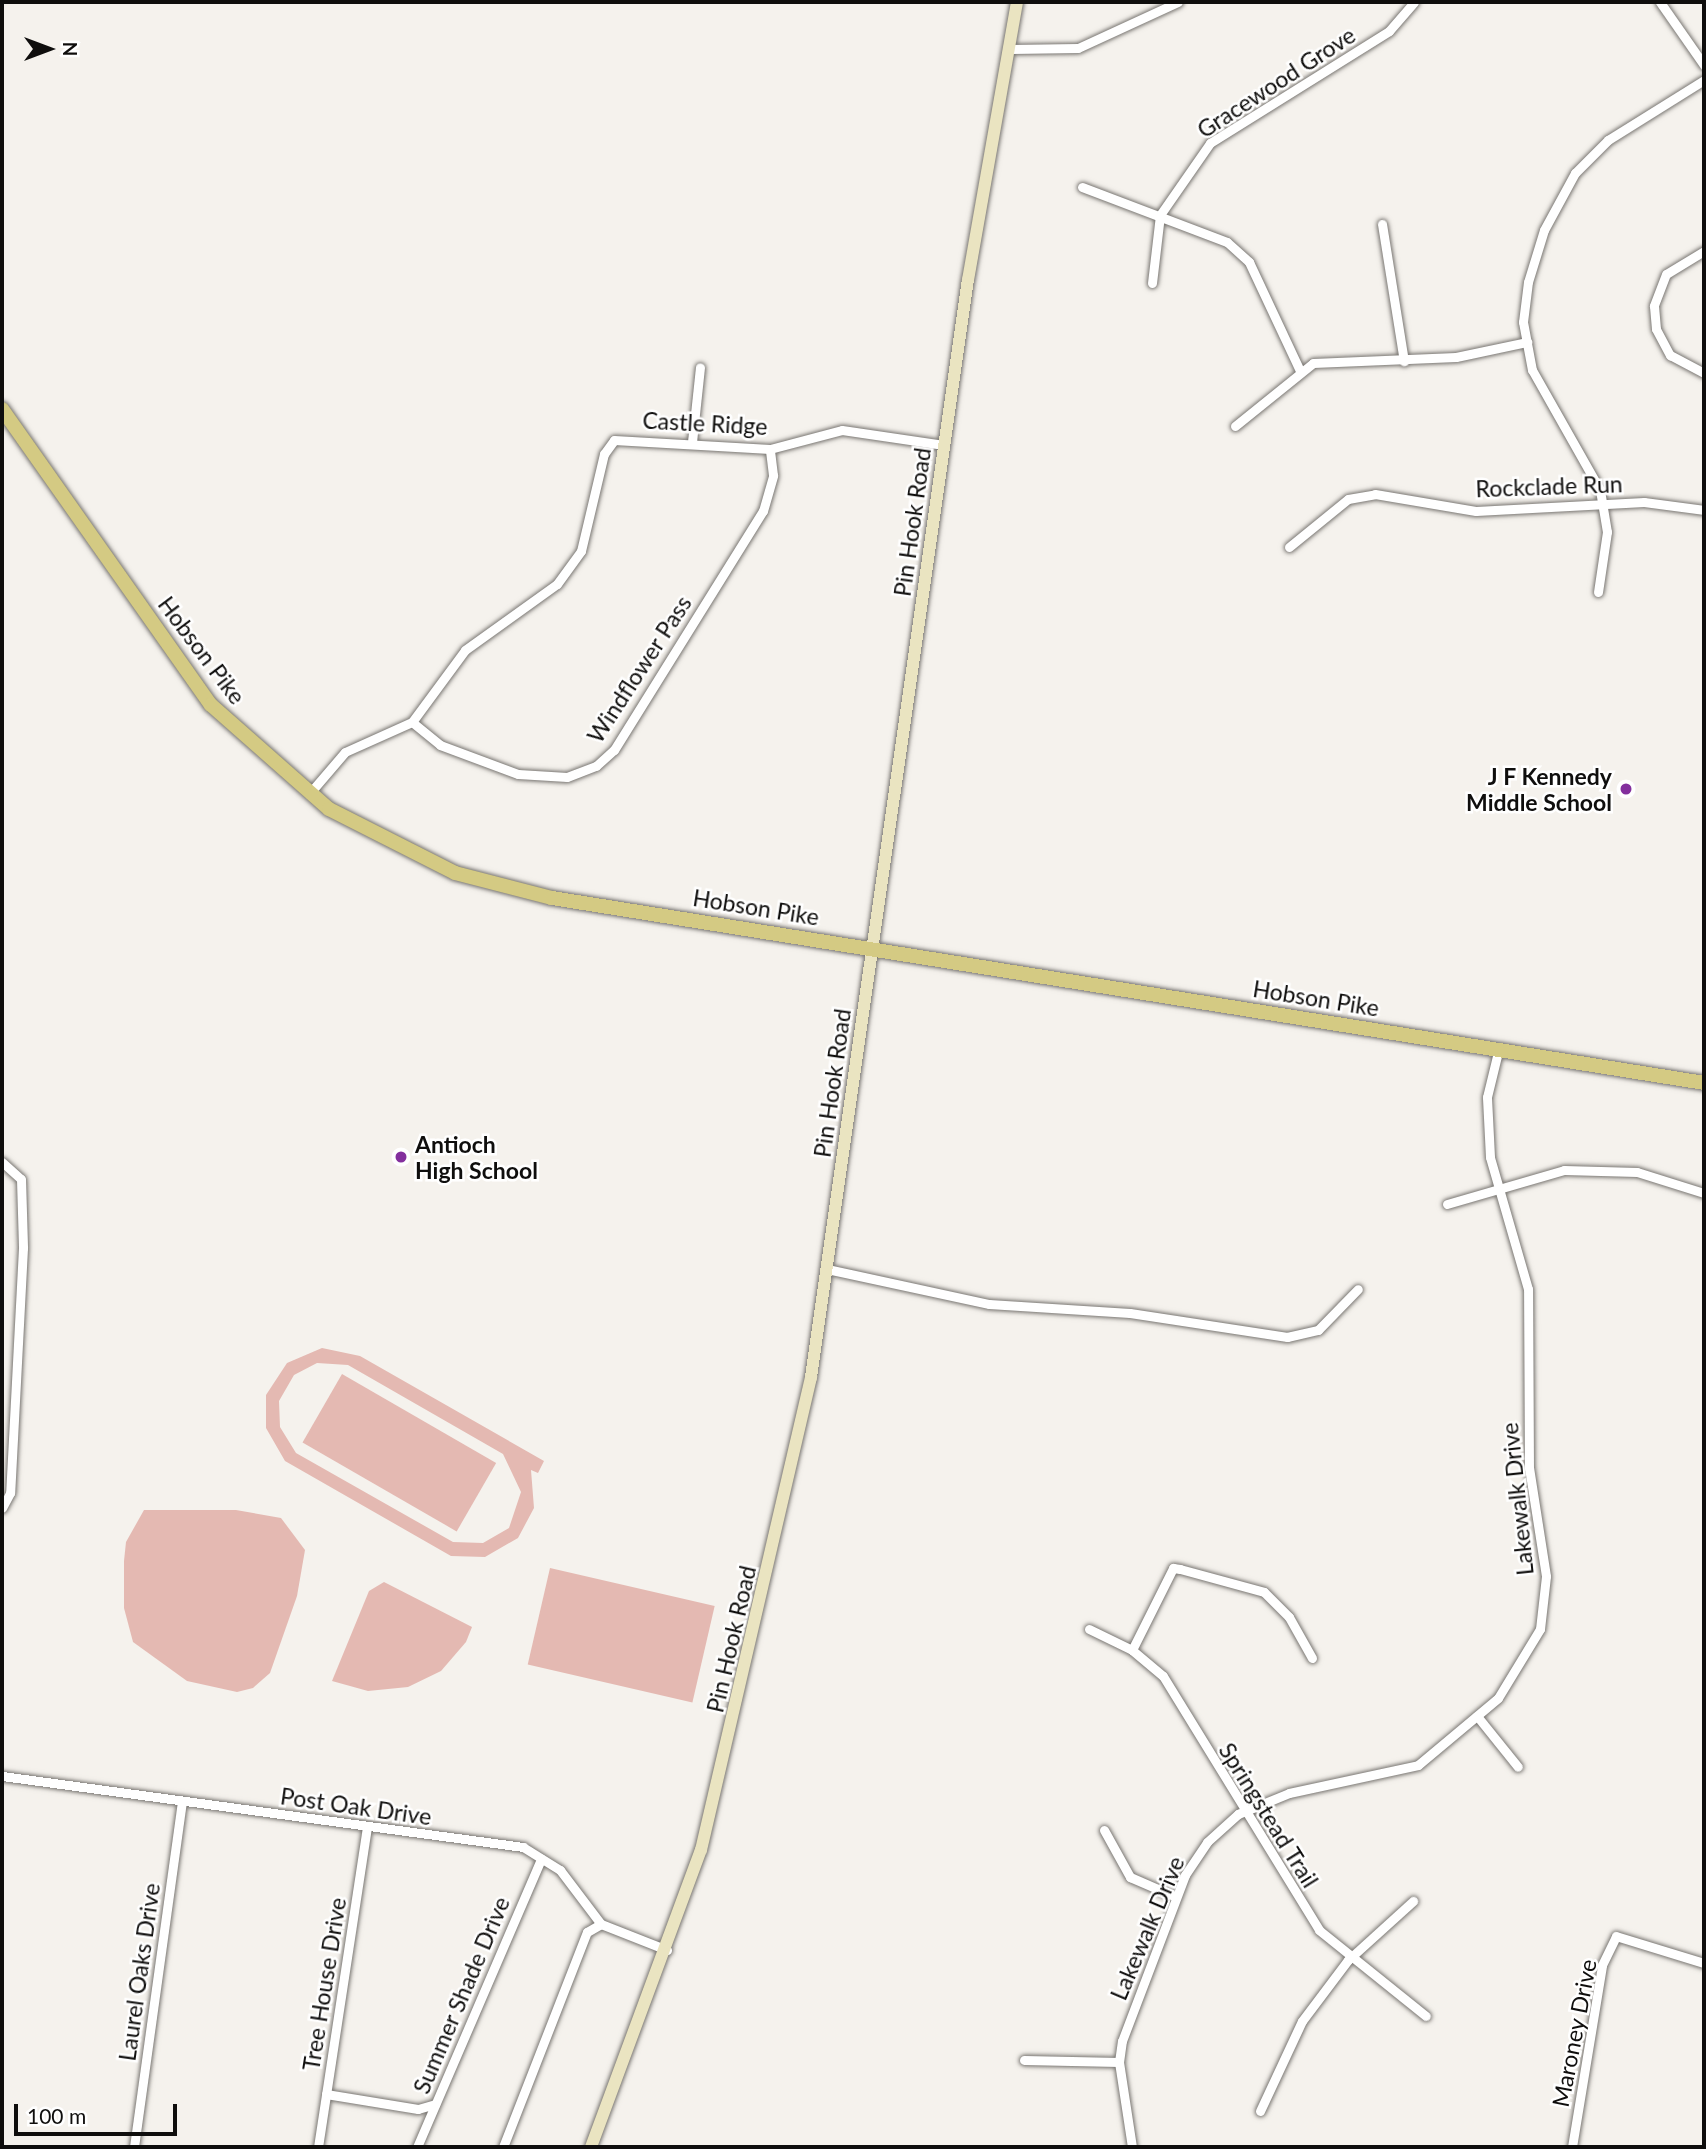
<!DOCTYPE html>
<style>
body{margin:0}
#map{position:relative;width:1706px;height:2149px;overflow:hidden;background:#f5f2ed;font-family:Lato,sans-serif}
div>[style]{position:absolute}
.green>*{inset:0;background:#e4b9b2;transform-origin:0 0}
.roads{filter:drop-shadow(0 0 2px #797672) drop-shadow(0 0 2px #797672)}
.street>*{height:9px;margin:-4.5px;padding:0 4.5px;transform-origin:4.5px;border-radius:4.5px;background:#fff}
.secondary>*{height:12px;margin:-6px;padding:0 6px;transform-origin:6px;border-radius:6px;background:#eae4c1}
.primary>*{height:14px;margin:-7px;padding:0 7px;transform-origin:7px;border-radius:7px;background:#d4ca83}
.dots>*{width:19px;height:19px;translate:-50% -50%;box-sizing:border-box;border:4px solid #fff;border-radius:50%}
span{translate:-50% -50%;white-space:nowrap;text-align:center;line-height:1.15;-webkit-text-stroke:5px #fff;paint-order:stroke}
.street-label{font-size:23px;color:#0f0e0d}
.poi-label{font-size:23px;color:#0f0e0d;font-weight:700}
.right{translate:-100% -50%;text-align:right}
.left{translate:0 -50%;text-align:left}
.frame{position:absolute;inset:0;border:4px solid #0f0e0d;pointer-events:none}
.north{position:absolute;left:14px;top:14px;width:70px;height:70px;-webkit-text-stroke:5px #fff;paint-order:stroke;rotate:90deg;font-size:19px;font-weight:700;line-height:28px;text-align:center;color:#0f0e0d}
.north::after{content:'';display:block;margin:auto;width:24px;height:32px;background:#0f0e0d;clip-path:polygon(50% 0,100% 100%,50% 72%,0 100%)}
.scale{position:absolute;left:14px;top:2104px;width:163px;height:32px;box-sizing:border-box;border:4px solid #0f0e0d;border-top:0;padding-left:9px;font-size:21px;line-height:24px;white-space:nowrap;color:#0f0e0d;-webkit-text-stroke:5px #fff;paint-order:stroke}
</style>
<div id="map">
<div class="green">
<div style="clip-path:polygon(evenodd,322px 1348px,360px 1356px,544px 1461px,538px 1473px,531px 1470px,534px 1508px,518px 1538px,485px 1557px,451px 1556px,285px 1461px,266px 1428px,266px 1395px,287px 1363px,322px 1348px,317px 1363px,348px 1365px,503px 1454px,521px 1492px,509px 1528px,483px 1543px,453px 1542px,296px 1453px,280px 1427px,279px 1401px,294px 1375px,317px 1363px)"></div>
<div style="left:342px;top:1374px;width:178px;height:79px;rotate:30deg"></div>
<div style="clip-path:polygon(144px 1510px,236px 1510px,281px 1518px,305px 1550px,297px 1596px,270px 1673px,253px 1688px,237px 1692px,187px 1681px,133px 1642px,124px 1608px,124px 1561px,126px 1542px)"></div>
<div style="left:550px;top:1568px;width:169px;height:99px;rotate:13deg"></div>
<div style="clip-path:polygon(384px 1582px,472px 1627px,466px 1642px,441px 1671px,408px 1687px,368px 1691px,332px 1681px,369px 1591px)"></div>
</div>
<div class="roads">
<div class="street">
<div style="left:1660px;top:2px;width:77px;rotate:55.1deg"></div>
<div style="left:1011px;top:49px;width:67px;rotate:-0.9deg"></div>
<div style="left:1078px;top:48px;width:110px;rotate:-24.7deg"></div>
<div style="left:1082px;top:187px;width:155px;rotate:20.8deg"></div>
<div style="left:1227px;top:242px;width:30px;rotate:42deg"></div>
<div style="left:1249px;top:262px;width:120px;rotate:64.9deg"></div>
<div style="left:1382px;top:224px;width:139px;rotate:80.9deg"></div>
<div style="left:1704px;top:251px;width:44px;rotate:148.8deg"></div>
<div style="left:1666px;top:274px;width:34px;rotate:111deg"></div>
<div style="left:1654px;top:306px;width:23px;rotate:85deg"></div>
<div style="left:1656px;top:329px;width:30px;rotate:62deg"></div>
<div style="left:1670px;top:355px;width:38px;rotate:28deg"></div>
<div style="left:1152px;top:283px;width:68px;rotate:-83.3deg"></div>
<div style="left:1160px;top:215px;width:88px;rotate:-55.2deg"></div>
<div style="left:1210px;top:143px;width:211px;rotate:-32deg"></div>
<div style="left:1389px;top:31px;width:38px;rotate:-49deg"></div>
<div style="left:1235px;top:426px;width:100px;rotate:-38.9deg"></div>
<div style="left:1313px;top:363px;width:143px;rotate:-2.4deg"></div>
<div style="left:1456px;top:357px;width:73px;rotate:-11.9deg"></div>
<div style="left:692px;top:442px;width:75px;rotate:-83.9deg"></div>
<div style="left:1289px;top:547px;width:76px;rotate:-39.1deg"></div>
<div style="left:1348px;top:499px;width:27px;rotate:-10deg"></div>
<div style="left:1375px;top:494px;width:102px;rotate:9.6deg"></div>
<div style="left:1476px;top:511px;width:168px;rotate:-3.1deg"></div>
<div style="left:1644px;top:502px;width:61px;rotate:7.6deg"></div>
<div style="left:1598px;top:592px;width:61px;rotate:-81.5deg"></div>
<div style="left:1607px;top:532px;width:43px;rotate:-99.5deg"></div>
<div style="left:1600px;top:490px;width:138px;rotate:-119.5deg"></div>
<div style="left:1532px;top:370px;width:49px;rotate:-100.6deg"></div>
<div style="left:1523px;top:322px;width:40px;rotate:-82.9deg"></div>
<div style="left:1528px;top:282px;width:54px;rotate:-72.9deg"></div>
<div style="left:1544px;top:230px;width:65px;rotate:-61.5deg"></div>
<div style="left:1575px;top:173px;width:47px;rotate:-45deg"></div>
<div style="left:1608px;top:140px;width:113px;rotate:-32deg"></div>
<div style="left:412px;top:722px;width:36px;rotate:39deg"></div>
<div style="left:440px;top:745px;width:83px;rotate:20.4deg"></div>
<div style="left:518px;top:774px;width:49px;rotate:3.5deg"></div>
<div style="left:567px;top:777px;width:31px;rotate:-21deg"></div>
<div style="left:596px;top:766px;width:24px;rotate:-42deg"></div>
<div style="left:614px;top:750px;width:282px;rotate:-58.1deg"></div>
<div style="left:763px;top:511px;width:37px;rotate:-74deg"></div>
<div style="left:773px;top:475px;width:26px;rotate:-97deg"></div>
<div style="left:309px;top:794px;width:55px;rotate:-49.4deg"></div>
<div style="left:345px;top:752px;width:73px;rotate:-24.1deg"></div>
<div style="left:412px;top:722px;width:89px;rotate:-53.6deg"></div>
<div style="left:465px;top:650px;width:113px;rotate:-35.7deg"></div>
<div style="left:557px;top:584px;width:41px;rotate:-54deg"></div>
<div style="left:581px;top:551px;width:100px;rotate:-76.7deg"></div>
<div style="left:604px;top:454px;width:17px;rotate:-54deg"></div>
<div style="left:614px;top:440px;width:156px;rotate:3.3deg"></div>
<div style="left:770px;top:449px;width:74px;rotate:-14.8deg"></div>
<div style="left:842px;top:430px;width:103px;rotate:8.4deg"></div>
<div style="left:2px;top:1162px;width:25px;rotate:42deg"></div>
<div style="left:21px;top:1179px;width:69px;rotate:88.3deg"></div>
<div style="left:23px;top:1248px;width:245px;rotate:93deg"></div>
<div style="left:10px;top:1493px;width:17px;rotate:118deg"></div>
<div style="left:1447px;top:1204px;width:122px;rotate:-16.2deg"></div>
<div style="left:1564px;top:1170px;width:73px;rotate:1.6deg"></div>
<div style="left:1637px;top:1172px;width:70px;rotate:17.4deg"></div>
<div style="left:827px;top:1269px;width:166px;rotate:12.2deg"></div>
<div style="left:989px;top:1304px;width:141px;rotate:3.7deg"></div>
<div style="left:1130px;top:1313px;width:159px;rotate:8.7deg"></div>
<div style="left:1287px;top:1337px;width:32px;rotate:-13deg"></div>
<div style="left:1318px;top:1330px;width:57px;rotate:-45.7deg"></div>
<div style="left:1089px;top:1629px;width:48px;rotate:26deg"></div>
<div style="left:1132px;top:1650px;width:40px;rotate:40deg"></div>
<div style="left:1163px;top:1676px;width:298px;rotate:58.4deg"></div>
<div style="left:1319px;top:1930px;width:137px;rotate:38.8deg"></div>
<div style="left:1132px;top:1650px;width:92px;rotate:-63.4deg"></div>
<div style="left:1173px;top:1568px;width:7px;rotate:8deg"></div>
<div style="left:1180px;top:1569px;width:87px;rotate:15.3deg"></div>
<div style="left:1264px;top:1592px;width:35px;rotate:45deg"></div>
<div style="left:1289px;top:1617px;width:47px;rotate:60.7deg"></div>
<div style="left:1477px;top:1716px;width:65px;rotate:51.2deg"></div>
<div style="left:2px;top:1776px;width:526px;rotate:7.76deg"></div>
<div style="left:523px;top:1847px;width:44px;rotate:31.9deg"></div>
<div style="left:560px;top:1870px;width:68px;rotate:52.8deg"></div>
<div style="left:601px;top:1924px;width:71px;rotate:21.5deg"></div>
<div style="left:1104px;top:1830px;width:54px;rotate:61deg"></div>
<div style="left:1130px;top:1877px;width:50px;rotate:23.5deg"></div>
<div style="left:1024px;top:2060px;width:95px;rotate:1.2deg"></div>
<div style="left:326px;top:2094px;width:93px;rotate:9.3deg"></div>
<div style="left:418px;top:2109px;width:18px;rotate:-16deg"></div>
<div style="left:1260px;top:2111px;width:99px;rotate:-65deg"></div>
<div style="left:1302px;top:2021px;width:76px;rotate:-53deg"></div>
<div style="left:1348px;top:1960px;width:88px;rotate:-42.2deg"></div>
<div style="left:134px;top:2147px;width:349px;rotate:-82.1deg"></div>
<div style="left:318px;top:2147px;width:324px;rotate:-81.3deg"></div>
<div style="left:417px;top:2147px;width:314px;rotate:-66.7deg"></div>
<div style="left:503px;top:2147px;width:231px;rotate:-68.7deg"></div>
<div style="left:587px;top:1932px;width:16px;rotate:-30deg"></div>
<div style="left:1132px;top:2147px;width:86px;rotate:-98.7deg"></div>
<div style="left:1119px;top:2062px;width:21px;rotate:-82deg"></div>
<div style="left:1122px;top:2041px;width:178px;rotate:-69.2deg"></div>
<div style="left:1185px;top:1875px;width:40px;rotate:-56deg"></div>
<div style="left:1207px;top:1842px;width:42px;rotate:-42.1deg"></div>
<div style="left:1238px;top:1814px;width:55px;rotate:-22.4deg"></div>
<div style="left:1289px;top:1793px;width:132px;rotate:-12.2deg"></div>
<div style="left:1418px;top:1765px;width:104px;rotate:-39.9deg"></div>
<div style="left:1498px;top:1698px;width:81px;rotate:-58.7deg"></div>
<div style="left:1540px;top:1629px;width:53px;rotate:-83.5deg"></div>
<div style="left:1546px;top:1576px;width:109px;rotate:-98.9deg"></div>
<div style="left:1529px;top:1468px;width:179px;rotate:-90.3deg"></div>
<div style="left:1528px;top:1289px;width:137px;rotate:-106.1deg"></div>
<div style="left:1490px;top:1157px;width:60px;rotate:-92.9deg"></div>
<div style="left:1487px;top:1097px;width:46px;rotate:-76.3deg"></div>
<div style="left:1572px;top:2147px;width:184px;rotate:-80.6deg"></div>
<div style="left:1602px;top:1965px;width:32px;rotate:-64deg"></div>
<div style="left:1616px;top:1936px;width:92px;rotate:17.1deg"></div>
</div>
<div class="secondary">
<div style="left:591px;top:2147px;width:317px;rotate:-69.7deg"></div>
<div style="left:701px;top:1850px;width:486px;rotate:-76.9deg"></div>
<div style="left:811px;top:1377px;width:1108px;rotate:-81.86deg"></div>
<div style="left:968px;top:280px;width:282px;rotate:-80deg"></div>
</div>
<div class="primary">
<div style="left:2px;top:409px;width:362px;rotate:54.8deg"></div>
<div style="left:211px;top:705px;width:157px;rotate:41.4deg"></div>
<div style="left:329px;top:809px;width:141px;rotate:26.9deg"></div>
<div style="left:455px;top:873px;width:100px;rotate:14.5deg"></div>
<div style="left:552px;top:898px;width:1167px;rotate:9.12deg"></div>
</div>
</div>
<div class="dots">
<div style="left:1626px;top:789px;background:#832f9d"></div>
<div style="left:401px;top:1157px;background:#832f9d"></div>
</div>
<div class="street-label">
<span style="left:1276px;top:82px;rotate:-33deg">Gracewood Grove</span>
<span style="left:705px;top:423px;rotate:3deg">Castle Ridge</span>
<span style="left:1549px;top:486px;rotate:-2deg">Rockclade Run</span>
<span style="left:912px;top:522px;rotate:-82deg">Pin Hook Road</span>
<span style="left:202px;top:650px;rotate:53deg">Hobson Pike</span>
<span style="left:639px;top:669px;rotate:-57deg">Windflower Pass</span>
<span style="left:756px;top:907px;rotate:9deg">Hobson Pike</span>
<span style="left:1316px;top:998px;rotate:9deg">Hobson Pike</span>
<span style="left:832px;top:1083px;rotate:-82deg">Pin Hook Road</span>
<span style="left:1517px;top:1499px;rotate:-96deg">Lakewalk Drive</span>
<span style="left:731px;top:1639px;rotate:-77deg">Pin Hook Road</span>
<span style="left:356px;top:1806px;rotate:8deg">Post Oak Drive</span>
<span style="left:1269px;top:1815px;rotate:58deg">Springstead Trail</span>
<span style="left:1147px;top:1928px;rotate:-67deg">Lakewalk Drive</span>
<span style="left:139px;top:1972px;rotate:-82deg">Laurel Oaks Drive</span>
<span style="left:324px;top:1984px;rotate:-81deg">Tree House Drive</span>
<span style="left:461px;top:1995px;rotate:-67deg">Summer Shade Drive</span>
<span style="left:1574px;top:2033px;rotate:-79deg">Maroney Drive</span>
</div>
<div class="poi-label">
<span class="right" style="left:1612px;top:789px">J F Kennedy<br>Middle School</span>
<span class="left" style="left:415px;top:1157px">Antioch<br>High School</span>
</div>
<div class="frame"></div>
<div class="north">N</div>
<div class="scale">100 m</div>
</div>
